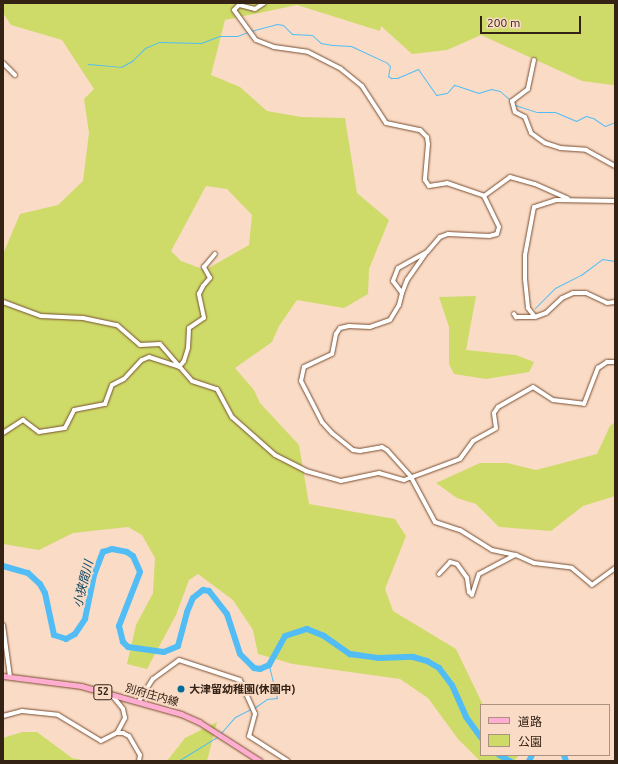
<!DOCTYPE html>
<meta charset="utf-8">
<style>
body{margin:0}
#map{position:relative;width:618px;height:764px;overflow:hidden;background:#fadbc6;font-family:Ubuntu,"Noto Sans JP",sans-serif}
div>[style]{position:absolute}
.green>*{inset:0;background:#cedb68}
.stream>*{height:1px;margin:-0.5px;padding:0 0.5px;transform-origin:0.5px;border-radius:0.5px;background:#52bdf5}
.river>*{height:6px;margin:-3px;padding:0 3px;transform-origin:3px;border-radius:3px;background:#52bdf5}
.roads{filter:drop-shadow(0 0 1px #794e2f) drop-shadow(0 0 1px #794e2f)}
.minor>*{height:4px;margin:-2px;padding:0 2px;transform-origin:2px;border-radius:2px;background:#fff}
.major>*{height:5px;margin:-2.5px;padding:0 2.5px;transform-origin:2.5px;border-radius:2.5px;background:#ffadd0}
.dots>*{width:11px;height:11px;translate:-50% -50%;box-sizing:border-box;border:2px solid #fadbc6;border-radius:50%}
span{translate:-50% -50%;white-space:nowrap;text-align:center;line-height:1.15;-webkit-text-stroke:4px #fadbc6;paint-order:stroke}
.shield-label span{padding:1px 3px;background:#fadbc6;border:1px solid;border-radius:3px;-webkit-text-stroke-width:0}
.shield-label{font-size:10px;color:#342215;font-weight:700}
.poi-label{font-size:11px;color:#342215;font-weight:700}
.left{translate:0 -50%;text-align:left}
.street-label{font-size:11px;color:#342215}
.water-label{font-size:12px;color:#0c4965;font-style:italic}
.frame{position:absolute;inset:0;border:4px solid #342215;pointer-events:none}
.legend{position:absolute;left:480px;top:704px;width:130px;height:52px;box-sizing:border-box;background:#fadbc6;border:1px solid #ab917f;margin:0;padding:5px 7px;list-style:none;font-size:12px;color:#342215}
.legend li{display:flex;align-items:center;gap:8px;height:20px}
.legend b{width:20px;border:1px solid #ab917f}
.scale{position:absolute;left:480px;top:16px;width:101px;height:18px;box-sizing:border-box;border:2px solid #342215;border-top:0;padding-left:5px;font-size:12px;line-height:14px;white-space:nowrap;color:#342215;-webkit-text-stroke:3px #fadbc6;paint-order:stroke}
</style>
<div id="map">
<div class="green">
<div style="clip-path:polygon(evenodd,3px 3px,615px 3px,615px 84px,613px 85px,582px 81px,481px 35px,447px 50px,412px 54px,381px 26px,380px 31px,297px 5px,225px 20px,211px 75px,240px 87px,267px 111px,301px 117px,345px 118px,357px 193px,389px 220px,369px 269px,368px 294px,344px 308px,297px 300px,279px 326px,272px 342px,235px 368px,254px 390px,260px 403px,299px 445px,309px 504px,395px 519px,406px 536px,385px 589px,393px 611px,456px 649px,483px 705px,481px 705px,481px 755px,519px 755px,514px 761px,480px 761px,458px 739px,428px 698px,400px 679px,293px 664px,258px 654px,253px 630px,233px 600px,198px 574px,189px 580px,176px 615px,147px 669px,127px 664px,136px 625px,153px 593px,155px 558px,142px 535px,128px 527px,73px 533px,39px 550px,3px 544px,3px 254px,20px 214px,58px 205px,83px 181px,89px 133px,84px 99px,94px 89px,62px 40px,11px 25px,3px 13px,3px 3px,206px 186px,227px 189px,252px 215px,249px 245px,205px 270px,181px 261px,171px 251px,206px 186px)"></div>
<div style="clip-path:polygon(476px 296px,466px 350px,516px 355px,534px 362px,529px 372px,486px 379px,454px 374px,449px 364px,449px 327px,439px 297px)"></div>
<div style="clip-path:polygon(615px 422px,615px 496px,583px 506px,551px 531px,499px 527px,476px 504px,457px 498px,436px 483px,480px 463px,507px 463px,536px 470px,597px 454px,610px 426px)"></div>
<div style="clip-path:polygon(217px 722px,207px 761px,167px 761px,185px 738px)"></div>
<div style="clip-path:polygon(22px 732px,37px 732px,72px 758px,87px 761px,3px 761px,3px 738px)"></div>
</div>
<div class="stream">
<div style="left:251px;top:31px;width:27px;rotate:-15deg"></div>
<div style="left:277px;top:24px;width:6px;rotate:9deg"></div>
<div style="left:283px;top:25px;width:13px;rotate:45deg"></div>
<div style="left:292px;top:34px;width:20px;rotate:3deg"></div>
<div style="left:312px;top:35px;width:12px;rotate:42deg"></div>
<div style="left:321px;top:43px;width:11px;rotate:10deg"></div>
<div style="left:332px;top:45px;width:19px;rotate:3deg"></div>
<div style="left:351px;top:46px;width:40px;rotate:25deg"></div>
<div style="left:387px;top:63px;width:4px;rotate:45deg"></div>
<div style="left:390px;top:66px;width:10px;rotate:101deg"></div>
<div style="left:388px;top:76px;width:4px;rotate:34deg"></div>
<div style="left:391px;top:78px;width:6px"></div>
<div style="left:397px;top:78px;width:23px;rotate:-23deg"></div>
<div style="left:418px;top:69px;width:32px;rotate:55deg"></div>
<div style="left:436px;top:95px;width:11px;rotate:-10deg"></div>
<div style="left:447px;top:93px;width:11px;rotate:-49deg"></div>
<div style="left:454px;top:85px;width:4px;rotate:14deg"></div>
<div style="left:458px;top:86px;width:21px;rotate:19deg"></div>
<div style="left:478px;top:93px;width:14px;rotate:-17deg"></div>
<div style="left:491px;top:89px;width:9px;rotate:13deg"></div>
<div style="left:500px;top:91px;width:15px;rotate:42deg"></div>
<div style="left:88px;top:64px;width:33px;rotate:5deg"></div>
<div style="left:121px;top:67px;width:13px;rotate:-29deg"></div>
<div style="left:132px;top:61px;width:18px;rotate:-45deg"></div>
<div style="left:145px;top:48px;width:15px;rotate:-23deg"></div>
<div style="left:159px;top:42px;width:42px;rotate:1.4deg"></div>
<div style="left:201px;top:43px;width:19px;rotate:-21deg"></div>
<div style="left:219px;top:36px;width:18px"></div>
<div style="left:237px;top:36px;width:12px;rotate:-20deg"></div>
<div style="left:515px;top:105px;width:23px;rotate:18deg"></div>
<div style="left:537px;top:112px;width:18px"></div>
<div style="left:555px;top:112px;width:23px;rotate:23deg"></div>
<div style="left:576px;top:121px;width:11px;rotate:-27deg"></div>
<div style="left:586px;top:116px;width:7px;rotate:16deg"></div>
<div style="left:593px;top:118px;width:14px;rotate:34deg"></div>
<div style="left:605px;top:126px;width:11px;rotate:-22deg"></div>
<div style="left:535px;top:308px;width:28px;rotate:-45deg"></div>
<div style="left:555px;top:288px;width:29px;rotate:-27deg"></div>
<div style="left:581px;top:275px;width:26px;rotate:-37deg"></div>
<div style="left:602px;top:259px;width:13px;rotate:9deg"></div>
<div style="left:254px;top:708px;width:16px;rotate:-35deg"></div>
<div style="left:267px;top:699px;width:10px;rotate:-6deg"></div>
<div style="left:277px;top:698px;width:34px;rotate:-104deg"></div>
<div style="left:221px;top:733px;width:21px;rotate:-49deg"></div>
<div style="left:235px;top:717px;width:18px;rotate:-27deg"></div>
<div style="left:178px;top:761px;width:46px;rotate:-31.6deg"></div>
</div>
<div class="river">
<div style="left:3px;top:566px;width:26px;rotate:16deg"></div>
<div style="left:28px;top:573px;width:16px;rotate:43deg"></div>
<div style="left:40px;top:584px;width:10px;rotate:61deg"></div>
<div style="left:45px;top:593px;width:43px;rotate:77.9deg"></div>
<div style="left:54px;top:635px;width:13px;rotate:18deg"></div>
<div style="left:66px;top:639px;width:10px;rotate:-29deg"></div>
<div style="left:75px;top:634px;width:18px;rotate:-56deg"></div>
<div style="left:85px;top:619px;width:45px;rotate:-78.4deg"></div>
<div style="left:94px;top:575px;width:25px;rotate:-69deg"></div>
<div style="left:103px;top:552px;width:9px;rotate:-18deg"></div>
<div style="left:112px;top:549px;width:15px;rotate:11deg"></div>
<div style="left:127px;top:552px;width:7px;rotate:34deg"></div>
<div style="left:133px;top:556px;width:17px;rotate:66deg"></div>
<div style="left:140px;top:572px;width:58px;rotate:111.3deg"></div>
<div style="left:119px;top:626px;width:16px;rotate:76deg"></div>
<div style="left:123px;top:642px;width:7px;rotate:45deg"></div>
<div style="left:128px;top:647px;width:36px;rotate:8deg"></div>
<div style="left:164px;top:652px;width:15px;rotate:-23deg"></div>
<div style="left:178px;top:646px;width:35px;rotate:-75deg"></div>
<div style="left:187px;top:612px;width:15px;rotate:-67deg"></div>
<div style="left:193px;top:598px;width:13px;rotate:-39deg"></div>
<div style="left:203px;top:590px;width:6px;rotate:9deg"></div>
<div style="left:209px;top:591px;width:29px;rotate:52deg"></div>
<div style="left:227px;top:614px;width:42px;rotate:72deg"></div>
<div style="left:240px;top:654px;width:20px;rotate:45deg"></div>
<div style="left:254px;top:668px;width:6px;rotate:9deg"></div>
<div style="left:260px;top:669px;width:10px;rotate:-24deg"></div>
<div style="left:269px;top:665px;width:33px;rotate:-61deg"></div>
<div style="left:285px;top:636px;width:23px;rotate:-18deg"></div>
<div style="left:307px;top:629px;width:18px;rotate:22deg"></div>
<div style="left:324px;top:636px;width:32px;rotate:35deg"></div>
<div style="left:350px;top:654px;width:28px;rotate:8deg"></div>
<div style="left:378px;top:658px;width:35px;rotate:-2deg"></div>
<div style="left:413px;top:657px;width:15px;rotate:16deg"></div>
<div style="left:427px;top:661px;width:14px;rotate:30deg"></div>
<div style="left:439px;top:668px;width:21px;rotate:53deg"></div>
<div style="left:452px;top:685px;width:35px;rotate:66deg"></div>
<div style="left:466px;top:717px;width:26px;rotate:54deg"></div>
<div style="left:499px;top:755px;width:13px;rotate:29deg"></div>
<div style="left:564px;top:755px;width:6px;rotate:72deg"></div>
<div style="left:529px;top:761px;width:7px;rotate:-63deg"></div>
</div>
<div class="roads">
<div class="minor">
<div style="left:264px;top:3px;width:11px;rotate:146deg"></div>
<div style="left:255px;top:9px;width:16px;rotate:-166deg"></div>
<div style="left:239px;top:5px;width:7px;rotate:135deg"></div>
<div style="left:234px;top:10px;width:37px;rotate:54deg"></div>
<div style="left:256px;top:40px;width:19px;rotate:21deg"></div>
<div style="left:274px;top:47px;width:34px;rotate:8deg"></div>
<div style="left:308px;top:52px;width:37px;rotate:27deg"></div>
<div style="left:341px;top:69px;width:27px;rotate:39deg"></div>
<div style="left:362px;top:86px;width:44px;rotate:57deg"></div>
<div style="left:386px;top:123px;width:35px;rotate:12deg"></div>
<div style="left:420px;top:130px;width:10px;rotate:45deg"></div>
<div style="left:427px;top:137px;width:7px;rotate:82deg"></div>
<div style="left:428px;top:144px;width:36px;rotate:95deg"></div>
<div style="left:425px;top:180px;width:7px;rotate:56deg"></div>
<div style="left:429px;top:186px;width:18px;rotate:-9deg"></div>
<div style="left:447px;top:183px;width:39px;rotate:19deg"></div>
<div style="left:534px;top:60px;width:30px;rotate:102deg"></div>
<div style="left:528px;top:89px;width:20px;rotate:143deg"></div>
<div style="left:512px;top:101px;width:11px;rotate:75deg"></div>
<div style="left:515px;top:112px;width:11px;rotate:27deg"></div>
<div style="left:525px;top:117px;width:17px;rotate:69deg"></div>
<div style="left:531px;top:133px;width:17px;rotate:36deg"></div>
<div style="left:545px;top:143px;width:16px;rotate:18deg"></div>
<div style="left:560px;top:148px;width:26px;rotate:4deg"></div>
<div style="left:586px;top:150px;width:33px;rotate:29deg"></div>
<div style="left:3px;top:63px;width:17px;rotate:45deg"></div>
<div style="left:484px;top:196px;width:34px;rotate:64deg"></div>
<div style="left:499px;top:227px;width:7px;rotate:106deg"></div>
<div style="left:497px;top:234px;width:8px;rotate:166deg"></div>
<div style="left:489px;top:236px;width:41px;rotate:-177.2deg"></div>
<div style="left:448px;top:234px;width:9px;rotate:159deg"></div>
<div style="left:440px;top:237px;width:20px;rotate:131deg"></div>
<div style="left:427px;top:252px;width:33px;rotate:151deg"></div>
<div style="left:398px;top:268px;width:14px;rotate:111deg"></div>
<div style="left:393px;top:281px;width:15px;rotate:53deg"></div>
<div style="left:402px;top:293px;width:12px;rotate:104deg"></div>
<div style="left:399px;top:305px;width:17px;rotate:121deg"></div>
<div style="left:390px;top:320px;width:21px;rotate:161deg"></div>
<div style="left:370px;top:327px;width:21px;rotate:-177deg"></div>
<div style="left:349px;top:326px;width:9px;rotate:167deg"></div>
<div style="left:340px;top:328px;width:7px;rotate:124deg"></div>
<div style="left:336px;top:334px;width:20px;rotate:101deg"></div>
<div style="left:332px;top:354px;width:31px;rotate:155deg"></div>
<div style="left:304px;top:367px;width:14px;rotate:102deg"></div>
<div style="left:301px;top:381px;width:46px;rotate:62.9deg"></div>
<div style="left:322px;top:422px;width:15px;rotate:48deg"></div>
<div style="left:332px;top:433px;width:27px;rotate:39deg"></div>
<div style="left:353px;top:450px;width:7px;rotate:8deg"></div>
<div style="left:360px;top:451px;width:22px;rotate:-10deg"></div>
<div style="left:382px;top:447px;width:6px;rotate:31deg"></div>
<div style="left:387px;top:450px;width:36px;rotate:48deg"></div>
<div style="left:411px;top:477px;width:51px;rotate:61.9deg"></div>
<div style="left:435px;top:522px;width:26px;rotate:18deg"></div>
<div style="left:460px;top:530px;width:38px;rotate:32deg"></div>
<div style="left:492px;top:550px;width:25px;rotate:12deg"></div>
<div style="left:516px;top:555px;width:20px;rotate:24deg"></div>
<div style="left:534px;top:563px;width:38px;rotate:7deg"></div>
<div style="left:572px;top:568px;width:26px;rotate:40deg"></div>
<div style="left:592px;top:585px;width:29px;rotate:-36deg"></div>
<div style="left:484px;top:196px;width:32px;rotate:-36deg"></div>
<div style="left:510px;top:177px;width:26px;rotate:16deg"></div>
<div style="left:535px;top:184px;width:36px;rotate:24deg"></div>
<div style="left:615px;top:201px;width:59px;rotate:-179deg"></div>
<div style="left:556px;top:200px;width:23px;rotate:162deg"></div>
<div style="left:534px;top:207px;width:49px;rotate:100.6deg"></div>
<div style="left:525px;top:255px;width:24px;rotate:90deg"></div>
<div style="left:525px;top:279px;width:29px;rotate:84deg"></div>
<div style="left:528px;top:308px;width:11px;rotate:52deg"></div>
<div style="left:535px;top:317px;width:12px;rotate:-20deg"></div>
<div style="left:546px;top:313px;width:22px;rotate:-43deg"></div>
<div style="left:562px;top:298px;width:12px;rotate:-24deg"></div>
<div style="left:573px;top:293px;width:13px"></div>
<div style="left:586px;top:293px;width:23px;rotate:25deg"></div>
<div style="left:607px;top:303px;width:8px;rotate:-7deg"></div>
<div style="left:402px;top:293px;width:14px;rotate:-69deg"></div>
<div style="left:407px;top:280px;width:32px;rotate:-55deg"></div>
<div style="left:3px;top:302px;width:40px;rotate:20.2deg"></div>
<div style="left:41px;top:316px;width:42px;rotate:2.7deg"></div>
<div style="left:83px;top:318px;width:35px;rotate:12deg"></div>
<div style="left:117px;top:325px;width:30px;rotate:41deg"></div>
<div style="left:140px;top:345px;width:20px;rotate:-3deg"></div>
<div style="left:160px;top:344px;width:49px;rotate:49.1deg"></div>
<div style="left:192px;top:381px;width:26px;rotate:18deg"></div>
<div style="left:217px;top:389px;width:32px;rotate:62deg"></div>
<div style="left:232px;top:417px;width:57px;rotate:41.5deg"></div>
<div style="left:275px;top:455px;width:35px;rotate:27deg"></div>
<div style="left:306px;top:471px;width:36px;rotate:16deg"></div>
<div style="left:341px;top:481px;width:39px;rotate:-12deg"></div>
<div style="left:379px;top:473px;width:26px;rotate:16deg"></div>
<div style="left:404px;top:480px;width:54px;rotate:-20.4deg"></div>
<div style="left:455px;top:461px;width:5px;rotate:-22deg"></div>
<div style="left:460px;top:459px;width:22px;rotate:-54deg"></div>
<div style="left:473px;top:441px;width:26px;rotate:-29deg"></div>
<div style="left:496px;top:428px;width:15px;rotate:-98deg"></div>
<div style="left:494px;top:413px;width:7px;rotate:-56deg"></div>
<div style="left:498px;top:407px;width:40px;rotate:-29.7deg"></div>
<div style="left:533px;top:387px;width:24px;rotate:33deg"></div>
<div style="left:553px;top:400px;width:31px;rotate:7deg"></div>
<div style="left:584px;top:404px;width:39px;rotate:-69deg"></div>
<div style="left:598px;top:368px;width:11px;rotate:-34deg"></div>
<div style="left:607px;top:362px;width:8px"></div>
<div style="left:514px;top:314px;width:4px;rotate:56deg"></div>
<div style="left:516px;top:317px;width:18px"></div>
<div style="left:179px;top:367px;width:8px;rotate:-50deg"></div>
<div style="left:184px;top:361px;width:14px;rotate:-73deg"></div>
<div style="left:188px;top:348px;width:20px;rotate:-87deg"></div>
<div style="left:189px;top:328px;width:18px;rotate:-34deg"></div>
<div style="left:204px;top:318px;width:25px;rotate:-102deg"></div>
<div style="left:199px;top:294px;width:9px;rotate:-63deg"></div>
<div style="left:203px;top:286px;width:11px;rotate:-49deg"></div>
<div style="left:210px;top:278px;width:13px;rotate:-119deg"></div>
<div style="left:204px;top:267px;width:17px;rotate:-50deg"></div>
<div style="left:3px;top:433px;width:24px;rotate:-33deg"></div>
<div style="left:23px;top:420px;width:20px;rotate:37deg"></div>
<div style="left:39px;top:432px;width:26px;rotate:-9deg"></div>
<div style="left:65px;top:428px;width:20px;rotate:-63deg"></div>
<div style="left:74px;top:410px;width:32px;rotate:-11deg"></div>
<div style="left:105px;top:404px;width:20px;rotate:-70deg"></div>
<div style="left:112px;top:385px;width:13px;rotate:-27deg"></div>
<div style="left:124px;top:379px;width:26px;rotate:-47deg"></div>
<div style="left:142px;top:360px;width:8px;rotate:-23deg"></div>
<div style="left:149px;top:357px;width:32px;rotate:18deg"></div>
<div style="left:439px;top:574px;width:16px;rotate:-47deg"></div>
<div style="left:450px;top:562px;width:7px;rotate:16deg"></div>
<div style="left:457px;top:564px;width:17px;rotate:54deg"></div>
<div style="left:467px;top:578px;width:14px;rotate:82deg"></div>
<div style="left:469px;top:592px;width:4px;rotate:45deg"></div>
<div style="left:472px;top:595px;width:22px;rotate:-72deg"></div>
<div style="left:479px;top:574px;width:41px;rotate:-27.8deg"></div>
<div style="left:3px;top:625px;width:52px;rotate:82.3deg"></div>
<div style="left:111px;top:694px;width:19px;rotate:51deg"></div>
<div style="left:123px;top:709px;width:9px;rotate:77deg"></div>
<div style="left:125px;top:718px;width:17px;rotate:118deg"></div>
<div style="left:139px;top:701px;width:26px;rotate:-58deg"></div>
<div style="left:153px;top:679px;width:32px;rotate:-36deg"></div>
<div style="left:179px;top:660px;width:64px;rotate:18.2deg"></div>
<div style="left:240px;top:680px;width:37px;rotate:66deg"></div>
<div style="left:255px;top:714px;width:23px;rotate:105deg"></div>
<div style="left:249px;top:736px;width:46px;rotate:32.7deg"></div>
<div style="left:3px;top:716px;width:20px;rotate:-15deg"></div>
<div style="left:22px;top:711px;width:36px;rotate:6deg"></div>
<div style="left:58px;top:715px;width:50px;rotate:31.2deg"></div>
<div style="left:101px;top:741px;width:18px;rotate:-27deg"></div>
<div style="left:117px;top:733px;width:6px"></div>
<div style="left:123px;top:733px;width:7px;rotate:27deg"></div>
<div style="left:129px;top:736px;width:22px;rotate:60deg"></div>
<div style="left:140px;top:755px;width:6px;rotate:99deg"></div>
</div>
<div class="major">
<div style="left:3px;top:676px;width:79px;rotate:7.3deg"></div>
<div style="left:81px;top:686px;width:104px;rotate:15.6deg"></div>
<div style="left:181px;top:714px;width:20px;rotate:24deg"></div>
<div style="left:199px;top:722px;width:72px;rotate:32.6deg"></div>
</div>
</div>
<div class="dots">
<div style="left:181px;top:689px;background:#006d99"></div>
</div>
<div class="shield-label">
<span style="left:103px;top:692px">52</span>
</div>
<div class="poi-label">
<span class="left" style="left:189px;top:689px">大津留幼稚園(休園中)</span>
</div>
<div class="street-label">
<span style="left:152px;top:695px;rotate:16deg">別府庄内線</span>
</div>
<div class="water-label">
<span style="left:83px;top:584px;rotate:-76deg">小狭間川</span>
</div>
<div class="frame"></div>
<ul class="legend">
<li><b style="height:5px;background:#ffadd0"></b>道路</li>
<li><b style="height:11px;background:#cedb68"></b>公園</li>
</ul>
<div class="scale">200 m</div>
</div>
